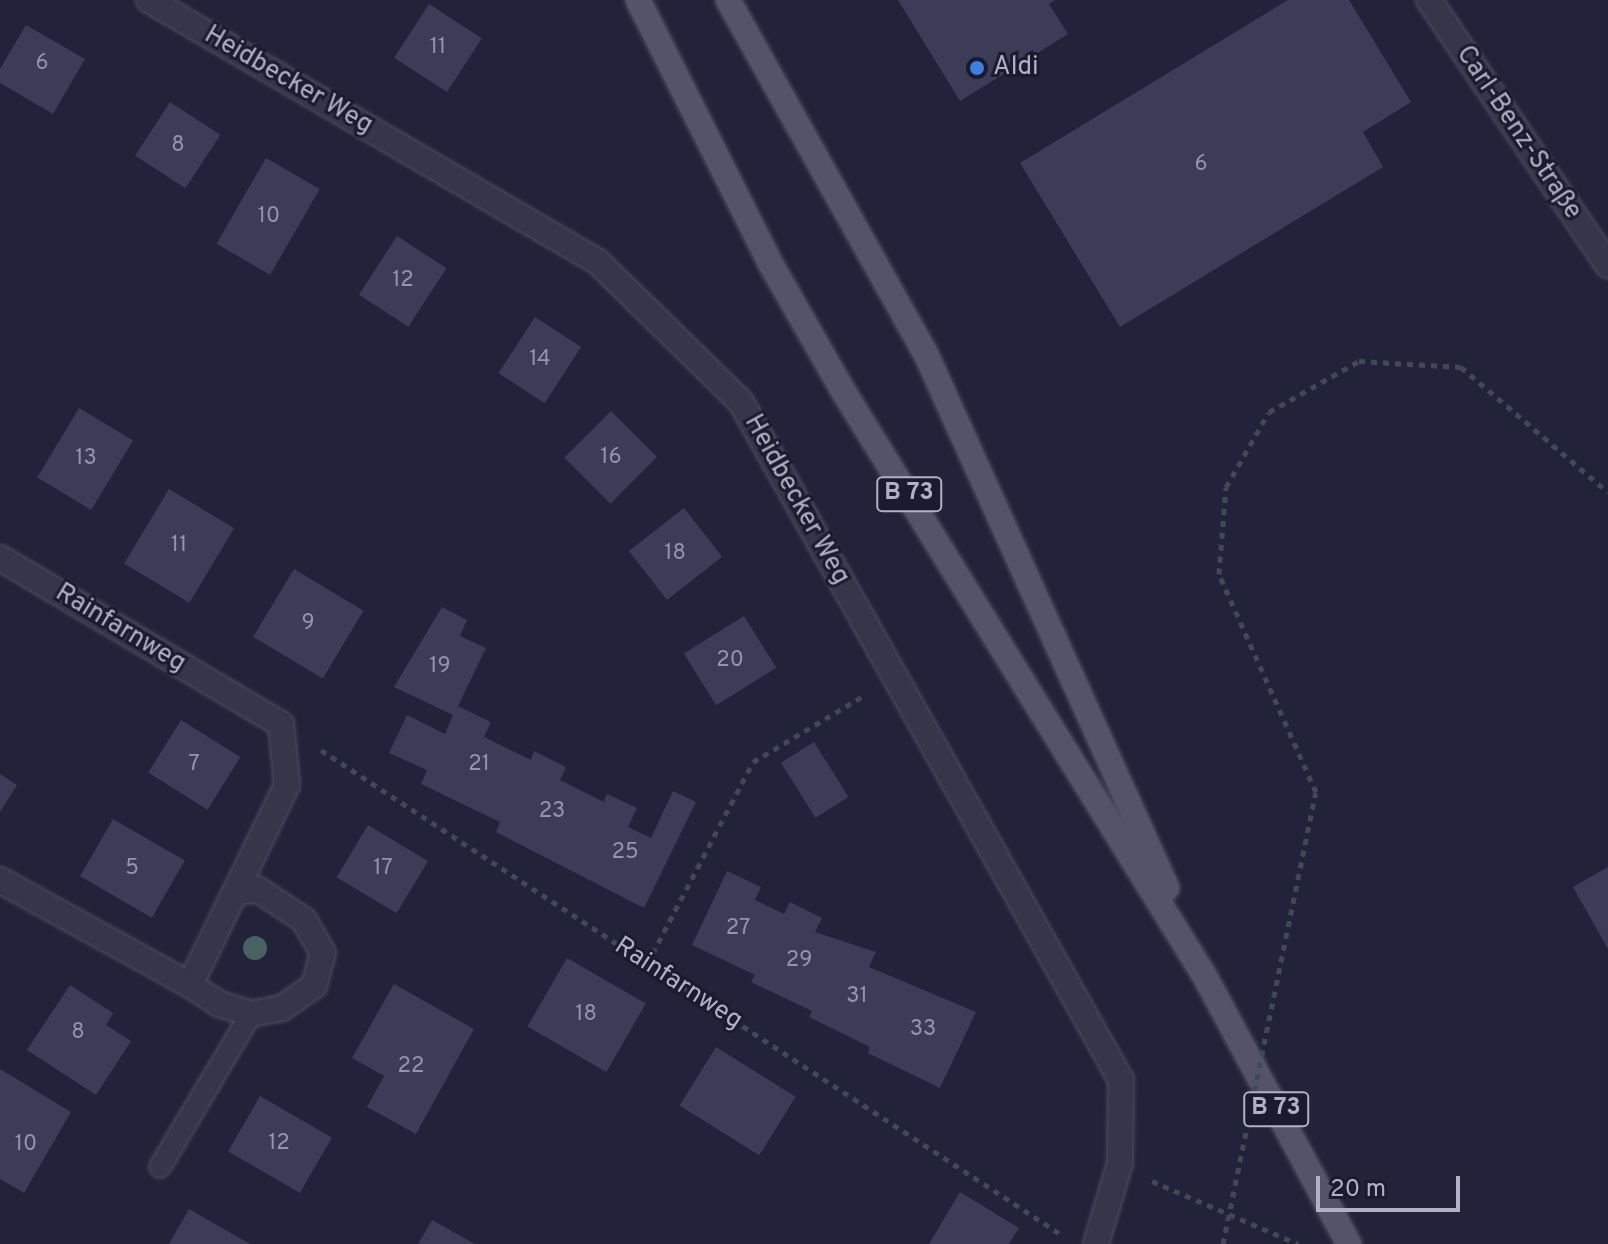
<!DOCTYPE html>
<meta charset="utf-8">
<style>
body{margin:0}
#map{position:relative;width:1608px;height:1244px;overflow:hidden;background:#22223a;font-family:Overpass,sans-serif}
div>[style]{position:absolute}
.building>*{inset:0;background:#3c3c58;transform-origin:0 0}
.path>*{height:5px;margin-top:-2.5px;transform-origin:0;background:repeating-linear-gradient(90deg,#3f4a55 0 6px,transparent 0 12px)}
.roads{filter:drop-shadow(0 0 2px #4e4e62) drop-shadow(0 0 2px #4e4e62)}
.service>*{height:20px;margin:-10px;padding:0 10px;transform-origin:10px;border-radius:10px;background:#36364a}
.minor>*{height:24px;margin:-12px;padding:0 12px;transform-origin:12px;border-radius:12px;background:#36364a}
.primary>*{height:24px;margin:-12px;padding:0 12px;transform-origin:12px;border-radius:12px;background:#54536a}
.path-bridge>*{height:5px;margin-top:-2.5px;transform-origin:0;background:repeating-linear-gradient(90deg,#3f4a55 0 6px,transparent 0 12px)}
.trees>*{width:24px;height:24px;margin:-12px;border-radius:50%;background:#486264}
.dots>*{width:22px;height:22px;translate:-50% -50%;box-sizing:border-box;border:4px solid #1b1b2f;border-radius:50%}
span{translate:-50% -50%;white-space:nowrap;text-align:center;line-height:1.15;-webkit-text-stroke:6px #1b1b2f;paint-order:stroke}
.number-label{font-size:22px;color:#9494aa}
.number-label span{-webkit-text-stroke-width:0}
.shield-label span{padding:2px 6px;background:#1b1b2f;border:2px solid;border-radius:6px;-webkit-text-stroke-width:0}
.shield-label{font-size:24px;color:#b1b1c6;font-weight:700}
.poi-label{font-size:26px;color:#b1b1c6}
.left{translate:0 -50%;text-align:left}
.street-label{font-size:26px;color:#b1b1c6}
.scale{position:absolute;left:1316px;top:1176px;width:144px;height:36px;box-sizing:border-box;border:4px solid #b1b1c6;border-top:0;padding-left:10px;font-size:24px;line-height:28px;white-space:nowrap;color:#b1b1c6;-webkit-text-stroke:6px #1b1b2f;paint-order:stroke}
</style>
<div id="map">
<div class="building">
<div style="clip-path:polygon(898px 0,1055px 0,1049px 4px,1068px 34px,960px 101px)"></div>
<div style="clip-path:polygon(1288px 0,1349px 0,1411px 102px,1363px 132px,1383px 167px,1120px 327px,1020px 163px)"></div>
<div style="left:429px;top:4px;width:63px;height:64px;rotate:33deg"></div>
<div style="clip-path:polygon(26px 25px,85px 59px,53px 114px,0 83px,0 69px)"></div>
<div style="left:170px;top:102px;width:60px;height:64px;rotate:33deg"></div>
<div style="left:266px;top:158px;width:62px;height:99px;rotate:30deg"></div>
<div style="left:397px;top:236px;width:59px;height:70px;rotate:33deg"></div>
<div style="left:535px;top:317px;width:55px;height:67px;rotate:33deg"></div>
<div style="left:79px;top:408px;width:63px;height:81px;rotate:31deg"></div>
<div style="left:611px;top:411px;width:65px;height:66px;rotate:45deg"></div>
<div style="left:169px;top:489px;width:76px;height:87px;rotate:31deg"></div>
<div style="left:684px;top:508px;width:62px;height:70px;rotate:52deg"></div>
<div style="left:294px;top:569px;width:81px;height:79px;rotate:31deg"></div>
<div style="clip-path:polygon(442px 607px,467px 620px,460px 636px,486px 648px,458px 706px,491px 722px,484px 737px,531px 760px,534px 751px,566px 767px,560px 780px,604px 802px,607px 794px,637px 808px,628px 827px,651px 838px,673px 791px,696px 802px,644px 908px,496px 832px,500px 822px,421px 784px,427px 770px,389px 753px,407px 715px,445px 734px,453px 715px,394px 687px)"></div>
<div style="left:744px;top:616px;width:61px;height:71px;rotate:58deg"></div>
<div style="left:181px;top:720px;width:70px;height:62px;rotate:32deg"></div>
<div style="left:814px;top:742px;width:65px;height:39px;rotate:58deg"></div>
<div style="clip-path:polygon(0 774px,17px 785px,0 812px)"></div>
<div style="left:113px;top:819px;width:83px;height:66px;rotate:30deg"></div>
<div style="left:368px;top:825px;width:70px;height:61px;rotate:31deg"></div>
<div style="clip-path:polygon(1608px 867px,1608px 949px,1573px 887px)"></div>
<div style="clip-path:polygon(727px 871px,761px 887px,755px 900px,784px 914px,790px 902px,822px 918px,815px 932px,876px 952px,869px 967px,976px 1012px,940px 1088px,868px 1053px,870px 1047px,809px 1017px,812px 1011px,751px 982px,755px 975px,692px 945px)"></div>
<div style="left:567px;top:958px;width:91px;height:79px;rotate:30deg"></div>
<div style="clip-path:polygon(394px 984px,474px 1029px,416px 1134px,367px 1107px,384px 1076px,352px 1058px)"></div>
<div style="clip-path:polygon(70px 985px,113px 1013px,106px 1025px,131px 1041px,96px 1095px,27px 1050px)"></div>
<div style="left:716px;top:1047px;width:94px;height:69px;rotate:32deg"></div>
<div style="clip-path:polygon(0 1069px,71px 1112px,24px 1193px,0 1179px)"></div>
<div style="left:260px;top:1096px;width:83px;height:64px;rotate:30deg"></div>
<div style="clip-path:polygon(960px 1192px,1019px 1228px,1009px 1244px,929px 1244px)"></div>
<div style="clip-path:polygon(189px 1209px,250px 1244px,169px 1244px)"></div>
<div style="clip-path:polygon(432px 1220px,475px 1244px,418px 1244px)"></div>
</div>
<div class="path">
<div style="left:321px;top:750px;width:886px;rotate:33.21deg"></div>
<div style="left:1316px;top:792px;width:239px;rotate:-114deg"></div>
<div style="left:1219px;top:574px;width:87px;rotate:-85.4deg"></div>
<div style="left:1226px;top:487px;width:86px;rotate:-60.2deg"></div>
<div style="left:1269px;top:412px;width:103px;rotate:-29.5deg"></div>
<div style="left:1359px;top:361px;width:102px;rotate:3.4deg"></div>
<div style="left:1461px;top:367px;width:193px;rotate:40.4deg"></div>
<div style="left:647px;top:964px;width:228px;rotate:-62.3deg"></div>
<div style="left:753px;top:762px;width:131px;rotate:-30.9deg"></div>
<div style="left:1152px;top:1181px;width:159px;rotate:23.3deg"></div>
</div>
<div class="roads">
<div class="service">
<div style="left:160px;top:1167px;width:178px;rotate:-59.3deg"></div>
</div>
<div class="minor">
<div style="left:149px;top:0;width:520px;rotate:30.26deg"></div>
<div style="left:598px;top:262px;width:200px;rotate:44.4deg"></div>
<div style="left:741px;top:402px;width:777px;rotate:60.73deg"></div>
<div style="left:1121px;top:1080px;width:83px;rotate:90.7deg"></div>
<div style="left:1120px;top:1163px;width:84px;rotate:106.5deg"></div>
<div style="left:1429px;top:0;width:320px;rotate:56deg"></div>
<div style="left:0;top:558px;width:326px;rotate:30.6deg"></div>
<div style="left:281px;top:724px;width:61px;rotate:84.4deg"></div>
<div style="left:287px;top:785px;width:222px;rotate:115.9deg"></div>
<div style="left:190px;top:985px;width:217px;rotate:-151.1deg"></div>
<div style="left:190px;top:985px;width:35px;rotate:33deg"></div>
<div style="left:219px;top:1004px;width:34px;rotate:17deg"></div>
<div style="left:251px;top:1014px;width:32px;rotate:-11deg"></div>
<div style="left:282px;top:1008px;width:39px;rotate:-35deg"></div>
<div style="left:314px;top:986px;width:34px;rotate:-75deg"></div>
<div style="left:323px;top:953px;width:38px;rotate:-120deg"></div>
<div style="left:304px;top:920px;width:56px;rotate:-146.6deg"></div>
<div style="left:257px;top:889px;width:18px;rotate:171deg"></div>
</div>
<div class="primary">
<div style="left:638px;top:0;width:292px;rotate:63.3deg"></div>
<div style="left:769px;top:261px;width:153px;rotate:60.3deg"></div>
<div style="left:845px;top:394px;width:683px;rotate:58.29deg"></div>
<div style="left:1204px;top:975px;width:306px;rotate:61.7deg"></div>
<div style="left:728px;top:0;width:403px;rotate:60.8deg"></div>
<div style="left:925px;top:352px;width:588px;rotate:65.7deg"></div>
</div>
</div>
<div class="path-bridge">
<div style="left:1223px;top:1244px;width:461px;rotate:-78.4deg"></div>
</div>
<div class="trees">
<div style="left:255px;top:948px"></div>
</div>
<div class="dots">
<div style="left:977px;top:68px;background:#3f7fe0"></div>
</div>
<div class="number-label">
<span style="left:438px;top:48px">11</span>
<span style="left:42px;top:64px">6</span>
<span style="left:178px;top:146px">8</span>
<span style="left:1201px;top:165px">6</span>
<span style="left:269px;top:217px">10</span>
<span style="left:403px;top:281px">12</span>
<span style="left:540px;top:360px">14</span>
<span style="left:611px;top:458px">16</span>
<span style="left:86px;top:459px">13</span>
<span style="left:179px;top:546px">11</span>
<span style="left:675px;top:554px">18</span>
<span style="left:308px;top:624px">9</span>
<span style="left:730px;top:661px">20</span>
<span style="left:440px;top:667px">19</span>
<span style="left:194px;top:765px">7</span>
<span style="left:479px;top:765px">21</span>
<span style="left:552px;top:812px">23</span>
<span style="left:625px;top:853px">25</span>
<span style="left:132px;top:869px">5</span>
<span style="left:383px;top:869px">17</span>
<span style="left:738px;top:929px">27</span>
<span style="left:799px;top:961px">29</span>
<span style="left:857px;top:997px">31</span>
<span style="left:586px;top:1015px">18</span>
<span style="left:923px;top:1030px">33</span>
<span style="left:78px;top:1033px">8</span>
<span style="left:411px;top:1067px">22</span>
<span style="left:279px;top:1144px">12</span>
<span style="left:26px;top:1145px">10</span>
</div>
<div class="shield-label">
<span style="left:909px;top:494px">B 73</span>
<span style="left:1276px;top:1109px">B 73</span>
</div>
<div class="poi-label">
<span class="left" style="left:993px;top:68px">Aldi</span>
</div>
<div class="street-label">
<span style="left:288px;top:81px;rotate:30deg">Heidbecker Weg</span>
<span style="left:1518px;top:133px;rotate:56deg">Carl-Benz-Straße</span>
<span style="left:796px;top:500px;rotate:61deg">Heidbecker Weg</span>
<span style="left:120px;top:629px;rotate:31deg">Rainfarnweg</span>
<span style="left:678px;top:984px;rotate:33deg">Rainfarnweg</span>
</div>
<div class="scale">20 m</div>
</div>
